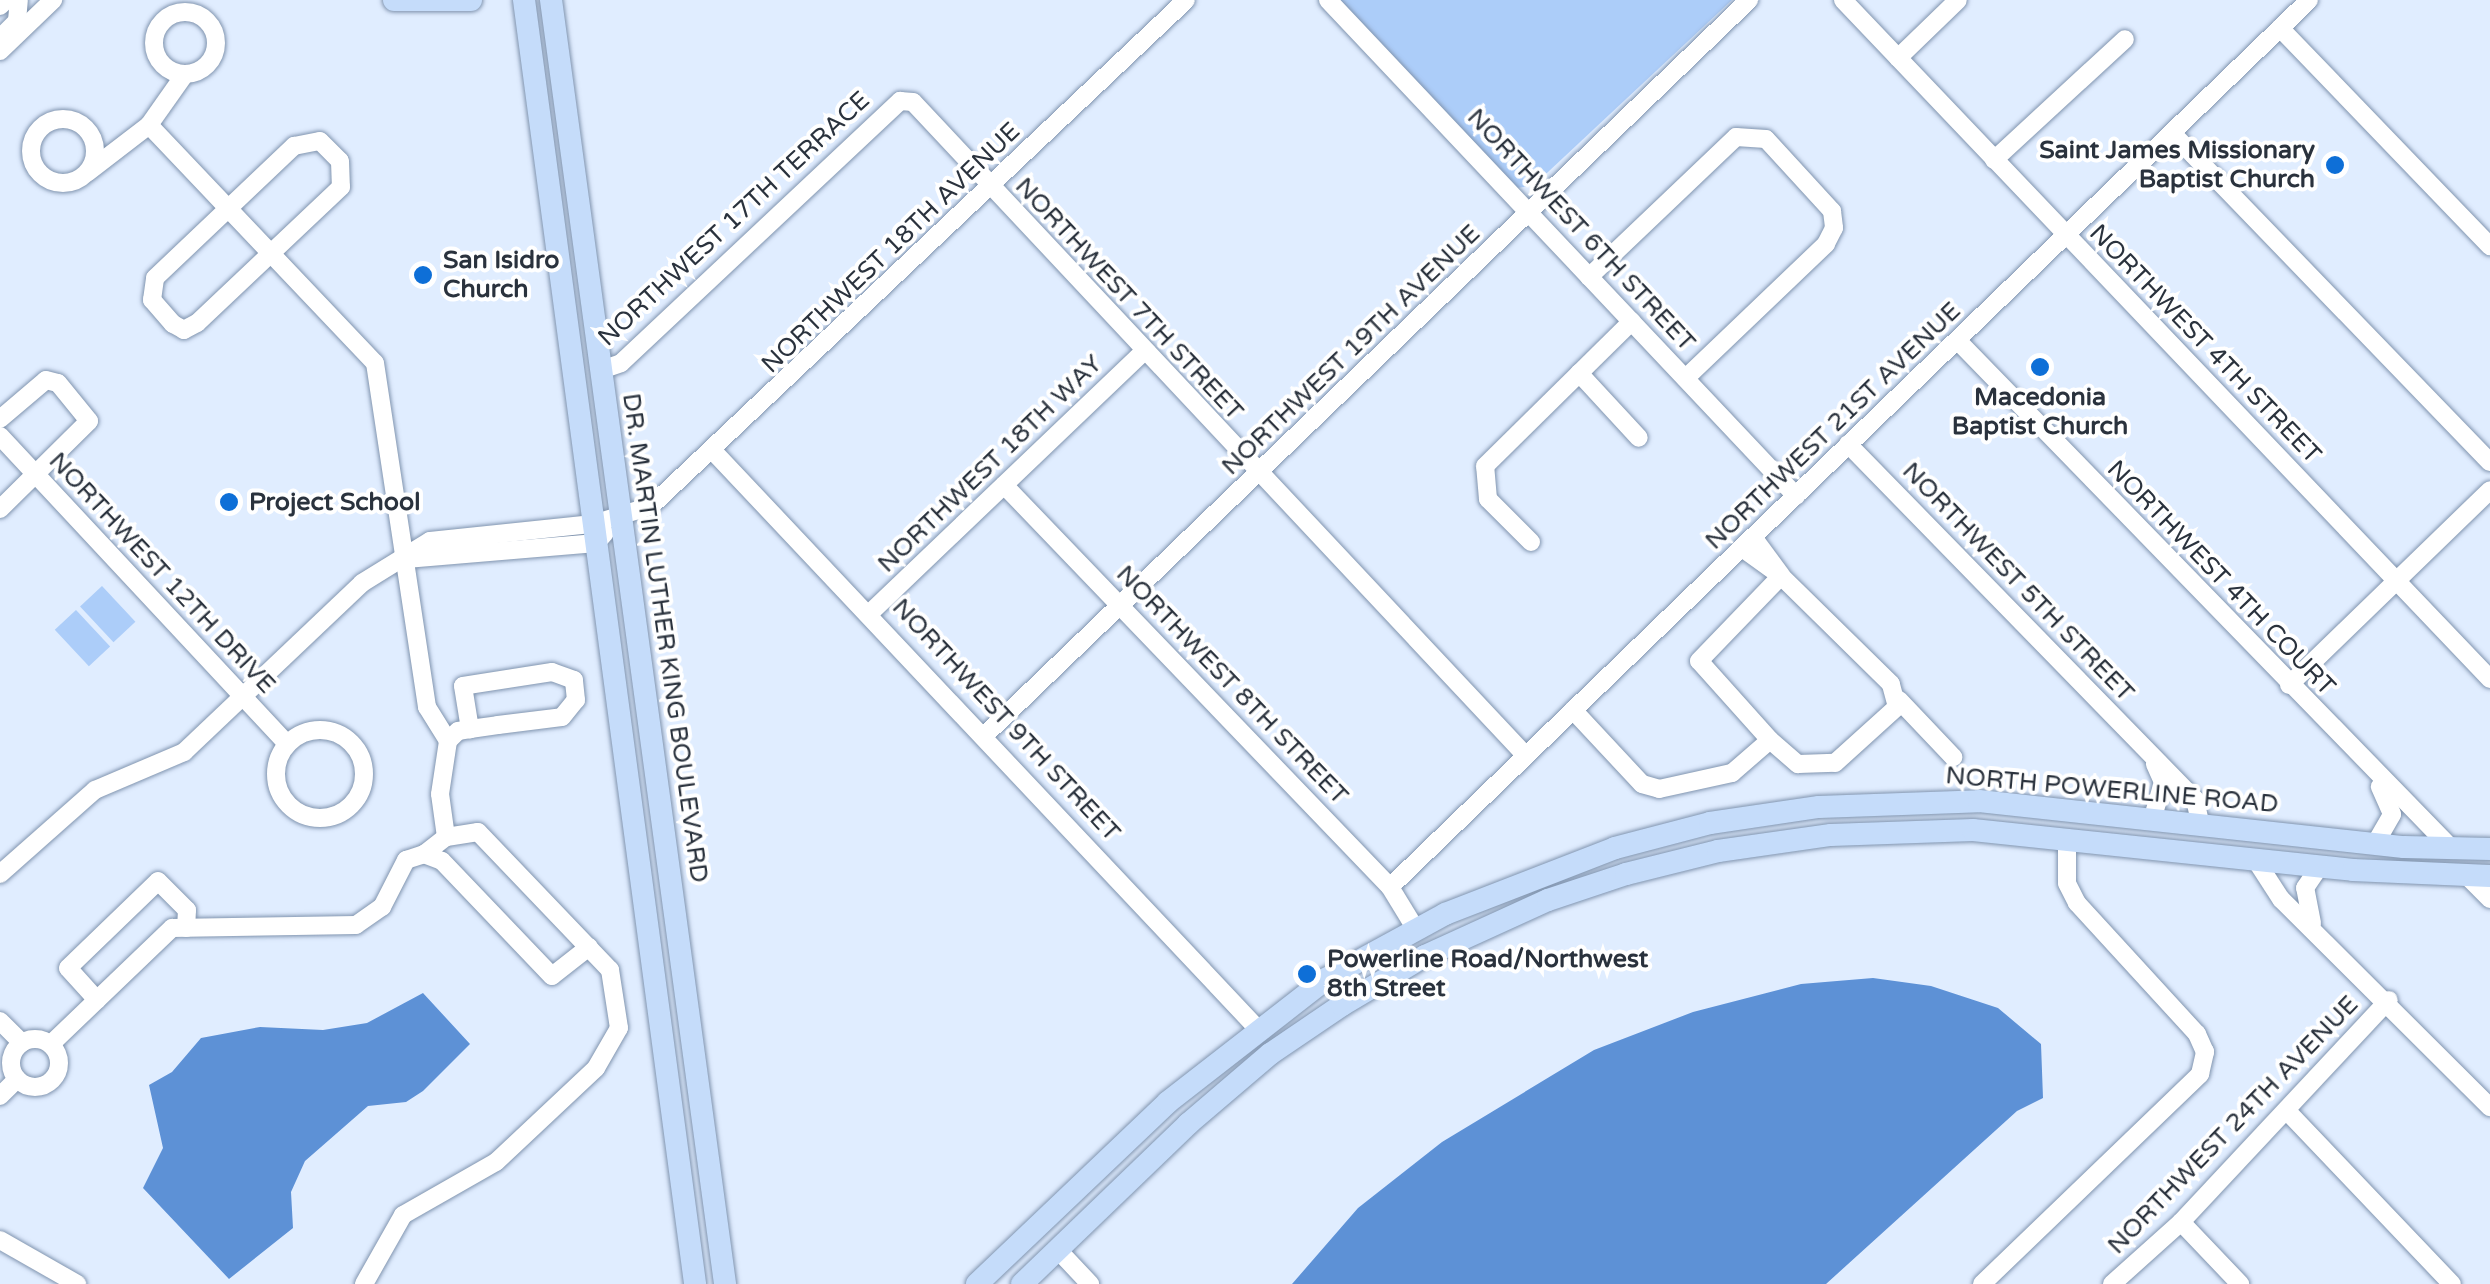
<!DOCTYPE html>
<style>
body{margin:0}
#map{position:relative;width:2490px;height:1284px;overflow:hidden;background:#e0edff;font-family:"Varela Round",sans-serif}
div>[style]{position:absolute}
.green>*{inset:0;background:#accdf9;transform-origin:0 0}
.water>*{inset:0;background:#5d91d6}
.roads{filter:drop-shadow(0 0 2px #8094af) drop-shadow(0 0 2px #8094af)}
.minor>*{height:18px;margin:-9px;padding:0 9px;transform-origin:9px;border-radius:9px;background:#fff}
.minor>.ring{margin:-9px;padding:0;box-sizing:content-box;background:none;border:18px solid #fff;border-radius:50%}
.major>*{height:22px;margin:-11px;padding:0 11px;transform-origin:11px;border-radius:11px;background:#c5dcfa}
.dots>*{width:28px;height:28px;translate:-50% -50%;box-sizing:border-box;border:5px solid #fff;border-radius:50%}
span{translate:-50% -50%;white-space:nowrap;text-align:center;line-height:1.15;-webkit-text-stroke:8px #fff;paint-order:stroke}
.poi-label{font-size:25px;color:#2a323d;font-weight:700}
.right{translate:-100% -50%;text-align:right}
.left{translate:0 -50%;text-align:left}
.street-label{font-size:25px;color:#2a323d}
</style>
<div id="map">
<div class="green">
<div style="clip-path:polygon(1340px 0,1732px 0,1533px 186px,1516px 188px)"></div>
<div style="left:102px;top:586px;width:49px;height:30px;rotate:47deg"></div>
<div style="left:76px;top:610px;width:50px;height:29px;rotate:47deg"></div>
</div>
<div class="water">
<div style="clip-path:polygon(1873px 978px,1931px 986px,1998px 1008px,2041px 1044px,2043px 1098px,2017px 1111px,1826px 1284px,1292px 1284px,1358px 1208px,1442px 1142px,1594px 1050px,1693px 1012px,1801px 984px)"></div>
<div style="clip-path:polygon(423px 993px,470px 1044px,423px 1091px,406px 1102px,368px 1106px,305px 1161px,291px 1192px,293px 1228px,229px 1279px,143px 1188px,163px 1148px,149px 1085px,172px 1072px,201px 1038px,260px 1027px,323px 1030px,367px 1023px)"></div>
</div>
<div class="roads">
<div class="minor">
<div style="left:1328px;top:0;width:682px;rotate:46.66deg"></div>
<div style="left:1843px;top:0;width:938px;rotate:46.38deg"></div>
<div style="left:0;top:6px;width:8px;rotate:-45deg"></div>
<div class="ring" style="left:154px;top:12px;width:44px;height:44px"></div>
<div style="left:2280px;top:28px;width:303px;rotate:46.1deg"></div>
<div style="left:4px;top:34px;width:18px;rotate:-45deg"></div>
<div style="left:17px;top:21px;width:21px;rotate:-85deg"></div>
<div style="left:0;top:51px;width:74px;rotate:-43.9deg"></div>
<div style="left:1898px;top:58px;width:83px;rotate:-44deg"></div>
<div class="ring" style="left:31px;top:119px;width:46px;height:46px"></div>
<div style="left:149px;top:125px;width:328px;rotate:46.5deg"></div>
<div style="left:375px;top:363px;width:348px;rotate:81.4deg"></div>
<div style="left:427px;top:707px;width:40px;rotate:58deg"></div>
<div style="left:2173px;top:134px;width:456px;rotate:46deg"></div>
<div style="left:320px;top:141px;width:28px;rotate:45deg"></div>
<div style="left:340px;top:161px;width:26px;rotate:88deg"></div>
<div style="left:341px;top:187px;width:198px;rotate:136.6deg"></div>
<div style="left:197px;top:323px;width:15px;rotate:152deg"></div>
<div style="left:184px;top:330px;width:13px;rotate:-151deg"></div>
<div style="left:173px;top:324px;width:32px;rotate:-131deg"></div>
<div style="left:152px;top:300px;width:22px;rotate:-82deg"></div>
<div style="left:155px;top:278px;width:192px;rotate:-43.5deg"></div>
<div style="left:294px;top:146px;width:26px;rotate:-11deg"></div>
<div style="left:1994px;top:160px;width:178px;rotate:-42.7deg"></div>
<div style="left:88px;top:172px;width:77px;rotate:-37.6deg"></div>
<div style="left:149px;top:125px;width:62px;rotate:-54.8deg"></div>
<div style="left:1589px;top:277px;width:203px;rotate:-43.6deg"></div>
<div style="left:1736px;top:137px;width:30px;rotate:4deg"></div>
<div style="left:1766px;top:139px;width:98px;rotate:47.5deg"></div>
<div style="left:1832px;top:211px;width:17px;rotate:83deg"></div>
<div style="left:1834px;top:228px;width:18px;rotate:117deg"></div>
<div style="left:1826px;top:244px;width:194px;rotate:136.3deg"></div>
<div style="left:1958px;top:341px;width:707px;rotate:45.8deg"></div>
<div style="left:601px;top:370px;width:21px;rotate:-19deg"></div>
<div style="left:621px;top:363px;width:383px;rotate:-43.2deg"></div>
<div style="left:900px;top:101px;width:13px;rotate:4deg"></div>
<div style="left:913px;top:102px;width:896px;rotate:46.85deg"></div>
<div style="left:1579px;top:373px;width:88px;rotate:47.3deg"></div>
<div style="left:0;top:419px;width:60px;rotate:-40.3deg"></div>
<div style="left:46px;top:380px;width:12px;rotate:14deg"></div>
<div style="left:58px;top:383px;width:49px;rotate:50.8deg"></div>
<div style="left:89px;top:421px;width:125px;rotate:135.3deg"></div>
<div style="left:0;top:436px;width:421px;rotate:47deg"></div>
<div style="left:1848px;top:444px;width:496px;rotate:45.7deg"></div>
<div style="left:2195px;top:799px;width:25px;rotate:78deg"></div>
<div style="left:714px;top:452px;width:792px;rotate:46.69deg"></div>
<div style="left:1004px;top:485px;width:557px;rotate:46.16deg"></div>
<div style="left:1390px;top:887px;width:48px;rotate:58.6deg"></div>
<div style="left:1753px;top:537px;width:47px;rotate:53.6deg"></div>
<div style="left:1531px;top:542px;width:61px;rotate:-135deg"></div>
<div style="left:1488px;top:499px;width:33px;rotate:-95deg"></div>
<div style="left:1485px;top:466px;width:206px;rotate:-44.6deg"></div>
<div style="left:406px;top:559px;width:191px;rotate:-4.8deg"></div>
<div style="left:596px;top:543px;width:13px;rotate:-48deg"></div>
<div style="left:870px;top:613px;width:379px;rotate:-43.7deg"></div>
<div style="left:2289px;top:685px;width:280px;rotate:-44.1deg"></div>
<div style="left:1899px;top:700px;width:79px;rotate:46.5deg"></div>
<div style="left:1573px;top:710px;width:101px;rotate:47deg"></div>
<div style="left:1642px;top:784px;width:18px;rotate:16deg"></div>
<div style="left:1659px;top:789px;width:75px;rotate:-12.4deg"></div>
<div style="left:1732px;top:773px;width:50px;rotate:-41deg"></div>
<div style="left:1770px;top:740px;width:37px;rotate:41deg"></div>
<div style="left:1798px;top:764px;width:37px;rotate:-2deg"></div>
<div style="left:1835px;top:763px;width:84px;rotate:-42.1deg"></div>
<div style="left:1897px;top:707px;width:24px;rotate:-105deg"></div>
<div style="left:1891px;top:684px;width:154px;rotate:-135.5deg"></div>
<div style="left:1781px;top:576px;width:48px;rotate:-144.3deg"></div>
<div class="ring" style="left:276px;top:730px;width:70px;height:70px"></div>
<div style="left:986px;top:734px;width:1059px;rotate:-43.89deg"></div>
<div style="left:1770px;top:740px;width:106px;rotate:-131.9deg"></div>
<div style="left:1699px;top:661px;width:118px;rotate:-46deg"></div>
<div style="left:2153px;top:817px;width:36px;rotate:-74deg"></div>
<div style="left:2163px;top:782px;width:20px;rotate:-114deg"></div>
<div style="left:446px;top:837px;width:43px;rotate:-97.9deg"></div>
<div style="left:440px;top:794px;width:54px;rotate:-81.4deg"></div>
<div style="left:448px;top:741px;width:14px;rotate:-45deg"></div>
<div style="left:458px;top:731px;width:12px;rotate:-9deg"></div>
<div style="left:470px;top:729px;width:28px;rotate:-8deg"></div>
<div style="left:498px;top:725px;width:64px;rotate:-7.1deg"></div>
<div style="left:562px;top:717px;width:22px;rotate:-51deg"></div>
<div style="left:576px;top:700px;width:20px;rotate:-96deg"></div>
<div style="left:574px;top:680px;width:23px;rotate:-160deg"></div>
<div style="left:552px;top:672px;width:90px;rotate:171.1deg"></div>
<div style="left:463px;top:686px;width:44px;rotate:80.8deg"></div>
<div style="left:2375px;top:844px;width:34px;rotate:-60deg"></div>
<div style="left:2392px;top:814px;width:30px;rotate:-114deg"></div>
<div style="left:2255px;top:859px;width:48px;rotate:57deg"></div>
<div style="left:2281px;top:899px;width:295px;rotate:44.9deg"></div>
<div style="left:0;top:874px;width:127px;rotate:-41.5deg"></div>
<div style="left:95px;top:790px;width:97px;rotate:-23.1deg"></div>
<div style="left:184px;top:752px;width:245px;rotate:-43.5deg"></div>
<div style="left:362px;top:583px;width:80px;rotate:-31.7deg"></div>
<div style="left:430px;top:541px;width:164px;rotate:-6deg"></div>
<div style="left:593px;top:524px;width:61px;rotate:-17.2deg"></div>
<div style="left:651px;top:506px;width:736px;rotate:-43.4deg"></div>
<div style="left:2468px;top:877px;width:31px;rotate:45deg"></div>
<div style="left:1390px;top:887px;width:1277px;rotate:-43.98deg"></div>
<div style="left:2312px;top:923px;width:36px;rotate:-101deg"></div>
<div style="left:2305px;top:888px;width:27px;rotate:-56deg"></div>
<div style="left:97px;top:1000px;width:43px;rotate:-132.2deg"></div>
<div style="left:68px;top:968px;width:125px;rotate:-44deg"></div>
<div style="left:158px;top:881px;width:41px;rotate:45deg"></div>
<div style="left:187px;top:910px;width:18px;rotate:93deg"></div>
<div style="left:0;top:1021px;width:31px;rotate:45deg"></div>
<div class="ring" style="left:11px;top:1039px;width:30px;height:30px"></div>
<div style="left:51px;top:1044px;width:168px;rotate:-43.8deg"></div>
<div style="left:172px;top:928px;width:184px;rotate:-0.9deg"></div>
<div style="left:356px;top:925px;width:32px;rotate:-35deg"></div>
<div style="left:382px;top:907px;width:53px;rotate:-62.9deg"></div>
<div style="left:406px;top:860px;width:19px;rotate:-18deg"></div>
<div style="left:424px;top:854px;width:19px;rotate:21deg"></div>
<div style="left:442px;top:861px;width:159px;rotate:46.3deg"></div>
<div style="left:552px;top:976px;width:47px;rotate:-38.1deg"></div>
<div style="left:0;top:1096px;width:24px;rotate:-45deg"></div>
<div style="left:2287px;top:1111px;width:239px;rotate:46.4deg"></div>
<div style="left:2181px;top:1222px;width:86px;rotate:46.4deg"></div>
<div style="left:0;top:1240px;width:89px;rotate:29.7deg"></div>
<div style="left:1058px;top:1250px;width:47px;rotate:46.7deg"></div>
<div style="left:364px;top:1284px;width:79px;rotate:-60.5deg"></div>
<div style="left:403px;top:1215px;width:107px;rotate:-29.7deg"></div>
<div style="left:496px;top:1162px;width:137px;rotate:-43.2deg"></div>
<div style="left:596px;top:1068px;width:46px;rotate:-60.1deg"></div>
<div style="left:619px;top:1028px;width:59px;rotate:-98.8deg"></div>
<div style="left:610px;top:970px;width:191px;rotate:-133.7deg"></div>
<div style="left:478px;top:832px;width:32px;rotate:171deg"></div>
<div style="left:446px;top:837px;width:28px;rotate:142deg"></div>
<div style="left:1982px;top:1284px;width:303px;rotate:-43.9deg"></div>
<div style="left:2200px;top:1074px;width:23px;rotate:-77deg"></div>
<div style="left:2205px;top:1052px;width:20px;rotate:-114deg"></div>
<div style="left:2197px;top:1034px;width:178px;rotate:-132.5deg"></div>
<div style="left:2077px;top:903px;width:22px;rotate:-117deg"></div>
<div style="left:2067px;top:883px;width:45px;rotate:-90deg"></div>
<div style="left:2112px;top:1284px;width:93px;rotate:-41.9deg"></div>
<div style="left:2181px;top:1222px;width:304px;rotate:-46.9deg"></div>
</div>
<div class="major">
<div style="left:394px;top:0;width:77px"></div>
<div style="left:524px;top:0;width:1295px;rotate:82.41deg"></div>
<div style="left:551px;top:0;width:1296px;rotate:82.28deg"></div>
<div style="left:977px;top:1284px;width:264px;rotate:-43.6deg"></div>
<div style="left:1168px;top:1102px;width:200px;rotate:-37.9deg"></div>
<div style="left:1326px;top:979px;width:136px;rotate:-28.6deg"></div>
<div style="left:1445px;top:914px;width:182px;rotate:-21.2deg"></div>
<div style="left:1615px;top:848px;width:98px;rotate:-14.7deg"></div>
<div style="left:1710px;top:823px;width:110px;rotate:-8.4deg"></div>
<div style="left:1819px;top:807px;width:160px;rotate:-2.1deg"></div>
<div style="left:1979px;top:801px;width:427px;rotate:6.2deg"></div>
<div style="left:2404px;top:847px;width:86px;rotate:1.3deg"></div>
<div style="left:1022px;top:1284px;width:231px;rotate:-43.9deg"></div>
<div style="left:1188px;top:1124px;width:108px;rotate:-40.5deg"></div>
<div style="left:1270px;top:1054px;width:87px;rotate:-34.2deg"></div>
<div style="left:1342px;top:1005px;width:96px;rotate:-30.6deg"></div>
<div style="left:1425px;top:956px;width:135px;rotate:-24.5deg"></div>
<div style="left:1548px;top:900px;width:82px;rotate:-18.4deg"></div>
<div style="left:1626px;top:874px;width:95px;rotate:-14deg"></div>
<div style="left:1718px;top:851px;width:114px;rotate:-8.1deg"></div>
<div style="left:1831px;top:835px;width:142px;rotate:-2deg"></div>
<div style="left:1973px;top:830px;width:382px;rotate:6deg"></div>
<div style="left:2353px;top:870px;width:137px;rotate:2.5deg"></div>
</div>
</div>
<div class="dots">
<div style="left:2335px;top:165px;background:#0e6fd7"></div>
<div style="left:423px;top:275px;background:#0e6fd7"></div>
<div style="left:2040px;top:367px;background:#0e6fd7"></div>
<div style="left:229px;top:502px;background:#0e6fd7"></div>
<div style="left:1307px;top:974px;background:#0e6fd7"></div>
</div>
<div class="poi-label">
<span class="right" style="left:2315px;top:165px">Saint James Missionary<br>Baptist Church</span>
<span class="left" style="left:443px;top:275px">San Isidro<br>Church</span>
<span style="left:2040px;top:412px">Macedonia<br>Baptist Church</span>
<span class="left" style="left:249px;top:502px">Project School</span>
<span class="left" style="left:1327px;top:974px">Powerline Road/Northwest<br>8th Street</span>
</div>
<div class="street-label">
<span style="left:734px;top:219px;rotate:-43deg">NORTHWEST 17TH TERRACE</span>
<span style="left:1581px;top:230px;rotate:47deg">NORTHWEST 6TH STREET</span>
<span style="left:891px;top:248px;rotate:-44deg">NORTHWEST 18TH AVENUE</span>
<span style="left:1129px;top:299px;rotate:47deg">NORTHWEST 7TH STREET</span>
<span style="left:2205px;top:344px;rotate:46deg">NORTHWEST 4TH STREET</span>
<span style="left:1351px;top:350px;rotate:-44deg">NORTHWEST 19TH AVENUE</span>
<span style="left:1833px;top:426px;rotate:-44deg">NORTHWEST 21ST AVENUE</span>
<span style="left:990px;top:464px;rotate:-44deg">NORTHWEST 18TH WAY</span>
<span style="left:162px;top:573px;rotate:47deg">NORTHWEST 12TH DRIVE</span>
<span style="left:2221px;top:578px;rotate:46deg">NORTHWEST 4TH COURT</span>
<span style="left:2018px;top:582px;rotate:46deg">NORTHWEST 5TH STREET</span>
<span style="left:665px;top:638px;rotate:82deg">DR. MARTIN LUTHER KING BOULEVARD</span>
<span style="left:1232px;top:685px;rotate:46deg">NORTHWEST 8TH STREET</span>
<span style="left:1006px;top:720px;rotate:47deg">NORTHWEST 9TH STREET</span>
<span style="left:2112px;top:790px;rotate:5deg">NORTH POWERLINE ROAD</span>
<span style="left:2233px;top:1125px;rotate:-46deg">NORTHWEST 24TH AVENUE</span>
</div>
</div>
